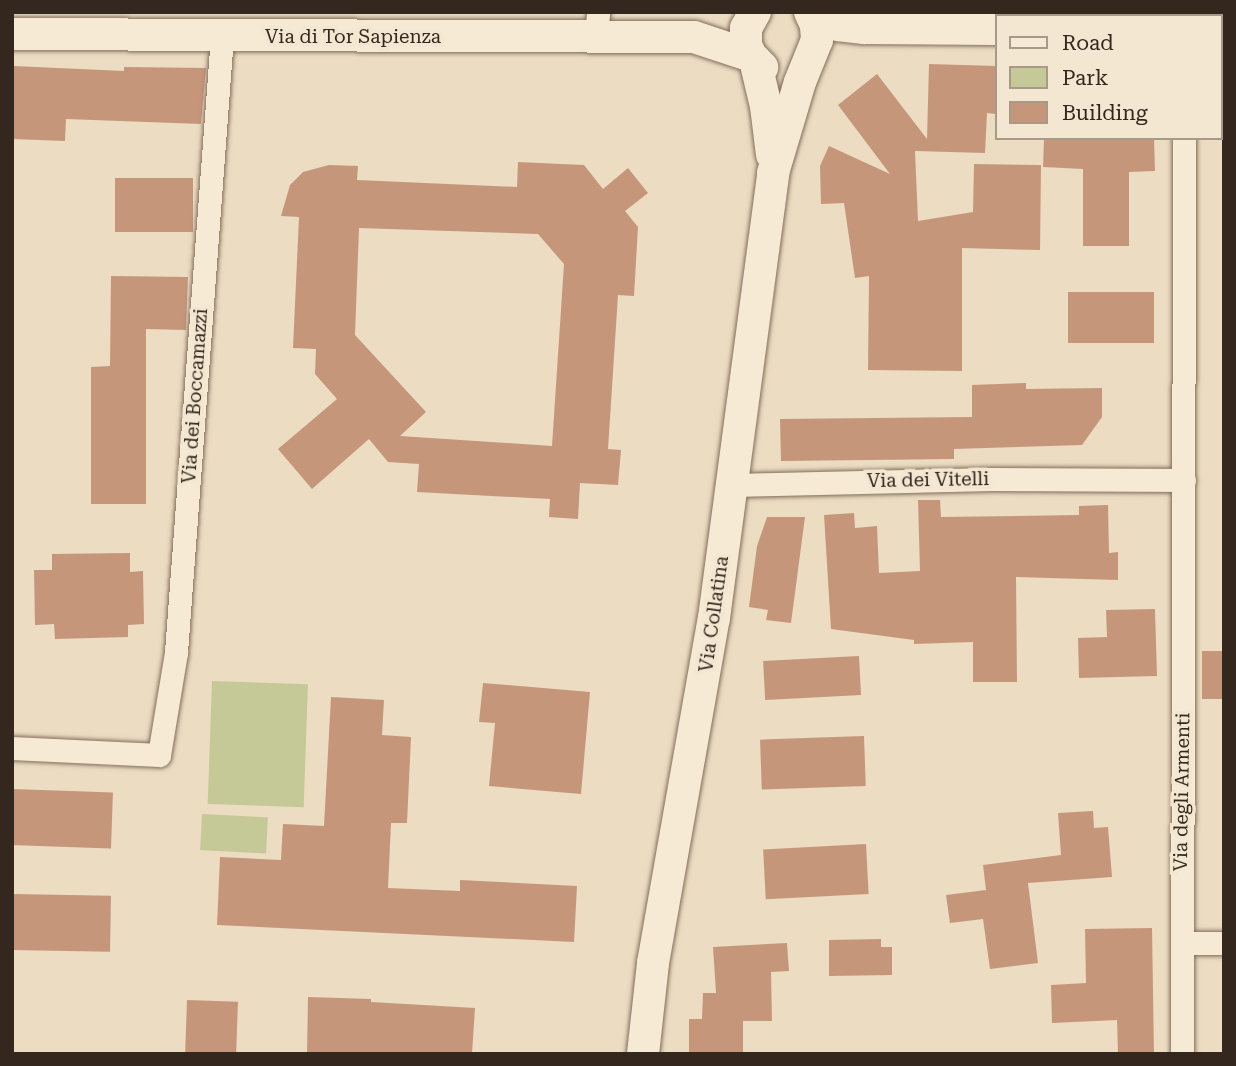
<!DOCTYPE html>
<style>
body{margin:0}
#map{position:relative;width:1236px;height:1066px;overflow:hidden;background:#ebdcc2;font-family:"Roboto Serif",serif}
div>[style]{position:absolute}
.green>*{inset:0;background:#c5c897;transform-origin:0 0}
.building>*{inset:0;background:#c6967b;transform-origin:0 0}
.roads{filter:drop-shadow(0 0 2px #836e5b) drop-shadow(0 0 2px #836e5b)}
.street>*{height:23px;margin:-11.5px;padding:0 11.5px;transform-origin:11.5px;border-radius:11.5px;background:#f6ead5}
.secondary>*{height:32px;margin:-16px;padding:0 16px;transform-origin:16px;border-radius:16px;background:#f6ead5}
span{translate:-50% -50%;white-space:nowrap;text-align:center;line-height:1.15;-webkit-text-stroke:7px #f3e7d1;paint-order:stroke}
.street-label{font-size:19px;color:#34271e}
.frame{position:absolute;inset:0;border:14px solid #34271e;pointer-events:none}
.legend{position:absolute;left:995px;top:14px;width:228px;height:126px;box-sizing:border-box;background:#f3e7d1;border:2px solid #a79a89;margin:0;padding:9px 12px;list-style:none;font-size:21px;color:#34271e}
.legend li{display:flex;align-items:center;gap:14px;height:35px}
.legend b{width:35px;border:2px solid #a79a89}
</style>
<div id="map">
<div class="green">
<div style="left:212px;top:681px;width:96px;height:123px;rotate:2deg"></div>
<div style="left:202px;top:814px;width:66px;height:36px;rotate:3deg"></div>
</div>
<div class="building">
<div style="clip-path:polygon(929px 64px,996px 66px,996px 114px,987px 113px,985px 153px,915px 151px,918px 221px,973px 212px,974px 164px,1041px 165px,1040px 250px,962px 248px,962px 371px,868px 370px,869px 276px,855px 278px,844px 203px,821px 204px,820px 166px,829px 146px,890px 174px,838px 105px,877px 74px,927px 139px)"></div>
<div style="clip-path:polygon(14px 66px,124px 71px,124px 67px,206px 68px,201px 124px,66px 119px,65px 141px,12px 139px)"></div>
<div style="clip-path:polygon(1044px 138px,1154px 138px,1155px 171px,1129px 172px,1129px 246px,1083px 246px,1083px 169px,1043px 167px)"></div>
<div style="clip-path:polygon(evenodd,518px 162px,584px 165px,603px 189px,628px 168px,648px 193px,625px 211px,638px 227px,634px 296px,618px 295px,608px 449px,621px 450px,618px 485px,580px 483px,578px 519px,549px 517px,550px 499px,417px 492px,419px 464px,388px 462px,369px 439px,312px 489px,278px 449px,337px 399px,315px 374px,316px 349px,293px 348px,299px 217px,281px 216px,290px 185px,303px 172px,329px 165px,358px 166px,357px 180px,517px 187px,518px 162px,359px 228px,538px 234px,564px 264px,552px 446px,400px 436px,426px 412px,355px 335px,359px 228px)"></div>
<div style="left:193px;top:178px;width:54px;height:78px;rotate:90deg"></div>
<div style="clip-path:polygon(111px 276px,188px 277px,186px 330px,146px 329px,146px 504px,91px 504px,91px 367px,110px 366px)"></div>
<div style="left:1154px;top:292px;width:51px;height:86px;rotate:90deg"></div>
<div style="clip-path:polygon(1026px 383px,1026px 389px,1102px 388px,1102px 417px,1082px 445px,954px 449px,954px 459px,781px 461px,780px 419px,972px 417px,972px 385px)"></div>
<div style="clip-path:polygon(918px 500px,940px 500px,941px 517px,1079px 515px,1079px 506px,1108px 505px,1109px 553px,1118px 552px,1118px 580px,1016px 577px,1017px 682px,973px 682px,973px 642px,914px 644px,914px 640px,831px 629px,824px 515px,854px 513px,855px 528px,877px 526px,879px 573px,920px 571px)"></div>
<div style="clip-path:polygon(767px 517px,805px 517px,791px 623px,766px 620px,768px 610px,749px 607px,757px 546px)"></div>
<div style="clip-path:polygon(130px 553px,130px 572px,143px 571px,144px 624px,128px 625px,128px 637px,55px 639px,54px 624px,35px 625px,34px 570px,52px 570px,52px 554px)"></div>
<div style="clip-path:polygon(1155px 609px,1157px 676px,1079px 678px,1078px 638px,1107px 637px,1106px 610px)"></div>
<div style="left:1202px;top:651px;width:22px;height:48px"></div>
<div style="left:859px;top:656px;width:39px;height:96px;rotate:87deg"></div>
<div style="clip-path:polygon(483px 683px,590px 692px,581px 794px,489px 786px,495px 723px,479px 722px)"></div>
<div style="clip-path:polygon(331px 697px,384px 700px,382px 735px,411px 737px,407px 823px,391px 823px,388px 888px,460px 891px,460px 880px,577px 886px,574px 942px,217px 925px,220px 857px,281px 860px,283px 824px,324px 826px)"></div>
<div style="left:864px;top:736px;width:50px;height:104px;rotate:88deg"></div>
<div style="left:12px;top:789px;width:101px;height:56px;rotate:2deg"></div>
<div style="clip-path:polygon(1093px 811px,1094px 828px,1108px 827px,1112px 877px,1028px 883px,1038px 963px,990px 969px,983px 919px,950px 923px,946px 895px,986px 890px,983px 865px,1061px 855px,1058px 813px)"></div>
<div style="left:866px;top:844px;width:50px;height:103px;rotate:87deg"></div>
<div style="left:12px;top:894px;width:99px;height:56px;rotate:1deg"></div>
<div style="clip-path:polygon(1152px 928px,1154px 1054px,1118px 1054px,1117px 1020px,1052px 1023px,1051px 985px,1086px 983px,1085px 929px)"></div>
<div style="clip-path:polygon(881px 939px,881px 947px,892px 947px,892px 975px,829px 976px,829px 940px)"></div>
<div style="clip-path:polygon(787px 943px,789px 971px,771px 972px,772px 1021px,743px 1021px,743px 1054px,689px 1054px,689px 1019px,702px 1019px,703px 993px,716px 993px,713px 947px)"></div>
<div style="clip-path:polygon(308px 997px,371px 999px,371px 1002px,475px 1008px,472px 1054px,307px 1054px)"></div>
<div style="left:187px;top:1000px;width:51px;height:54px;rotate:2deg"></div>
</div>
<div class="roads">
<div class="street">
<div style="left:1183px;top:16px;width:4px;rotate:-90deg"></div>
<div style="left:596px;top:37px;width:25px;rotate:-85deg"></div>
<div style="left:732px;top:485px;width:260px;rotate:-1.3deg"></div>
<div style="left:992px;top:479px;width:192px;rotate:0.3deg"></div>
<div style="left:12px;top:748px;width:147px;rotate:2.7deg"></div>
<div style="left:159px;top:755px;width:104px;rotate:-80.6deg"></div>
<div style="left:176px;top:652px;width:618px;rotate:-85.73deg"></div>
<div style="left:1182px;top:943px;width:42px"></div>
<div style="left:1182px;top:1054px;width:916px;rotate:-89.87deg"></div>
</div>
<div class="secondary">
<div style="left:755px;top:12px;width:18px;rotate:119deg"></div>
<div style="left:746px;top:28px;width:17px;rotate:90deg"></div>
<div style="left:746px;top:45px;width:12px;rotate:66deg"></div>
<div style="left:751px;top:56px;width:16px;rotate:45deg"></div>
<div style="left:812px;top:16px;width:28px;rotate:19deg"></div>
<div style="left:838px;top:25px;width:26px;rotate:7deg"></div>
<div style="left:864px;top:28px;width:132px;rotate:0.4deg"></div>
<div style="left:1220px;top:29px;width:4px"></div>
<div style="left:12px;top:34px;width:682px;rotate:0.25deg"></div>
<div style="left:694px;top:37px;width:60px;rotate:18.4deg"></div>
<div style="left:755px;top:60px;width:47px;rotate:76.6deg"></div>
<div style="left:766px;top:106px;width:49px;rotate:83deg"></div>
<div style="left:643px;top:1054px;width:92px;rotate:-83.7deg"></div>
<div style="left:653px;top:963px;width:350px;rotate:-80deg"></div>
<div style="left:714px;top:618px;width:449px;rotate:-82.4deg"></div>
<div style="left:773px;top:173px;width:95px;rotate:-73.5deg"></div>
<div style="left:800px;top:82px;width:45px;rotate:-68deg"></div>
<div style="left:817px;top:40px;width:15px;rotate:-94deg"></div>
<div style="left:816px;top:25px;width:14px;rotate:-115deg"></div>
</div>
</div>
<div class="street-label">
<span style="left:353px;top:37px">Via di Tor Sapienza</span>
<span style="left:195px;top:396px;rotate:-86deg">Via dei Boccamazzi</span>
<span style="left:928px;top:480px;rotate:-1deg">Via dei Vitelli</span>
<span style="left:714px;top:614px;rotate:-82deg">Via Collatina</span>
<span style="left:1182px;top:792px;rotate:-89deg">Via degli Armenti</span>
</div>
<div class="frame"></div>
<ul class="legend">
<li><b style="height:9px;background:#f6ead5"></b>Road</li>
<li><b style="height:19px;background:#c5c897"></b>Park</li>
<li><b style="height:19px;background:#c6967b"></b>Building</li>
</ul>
</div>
